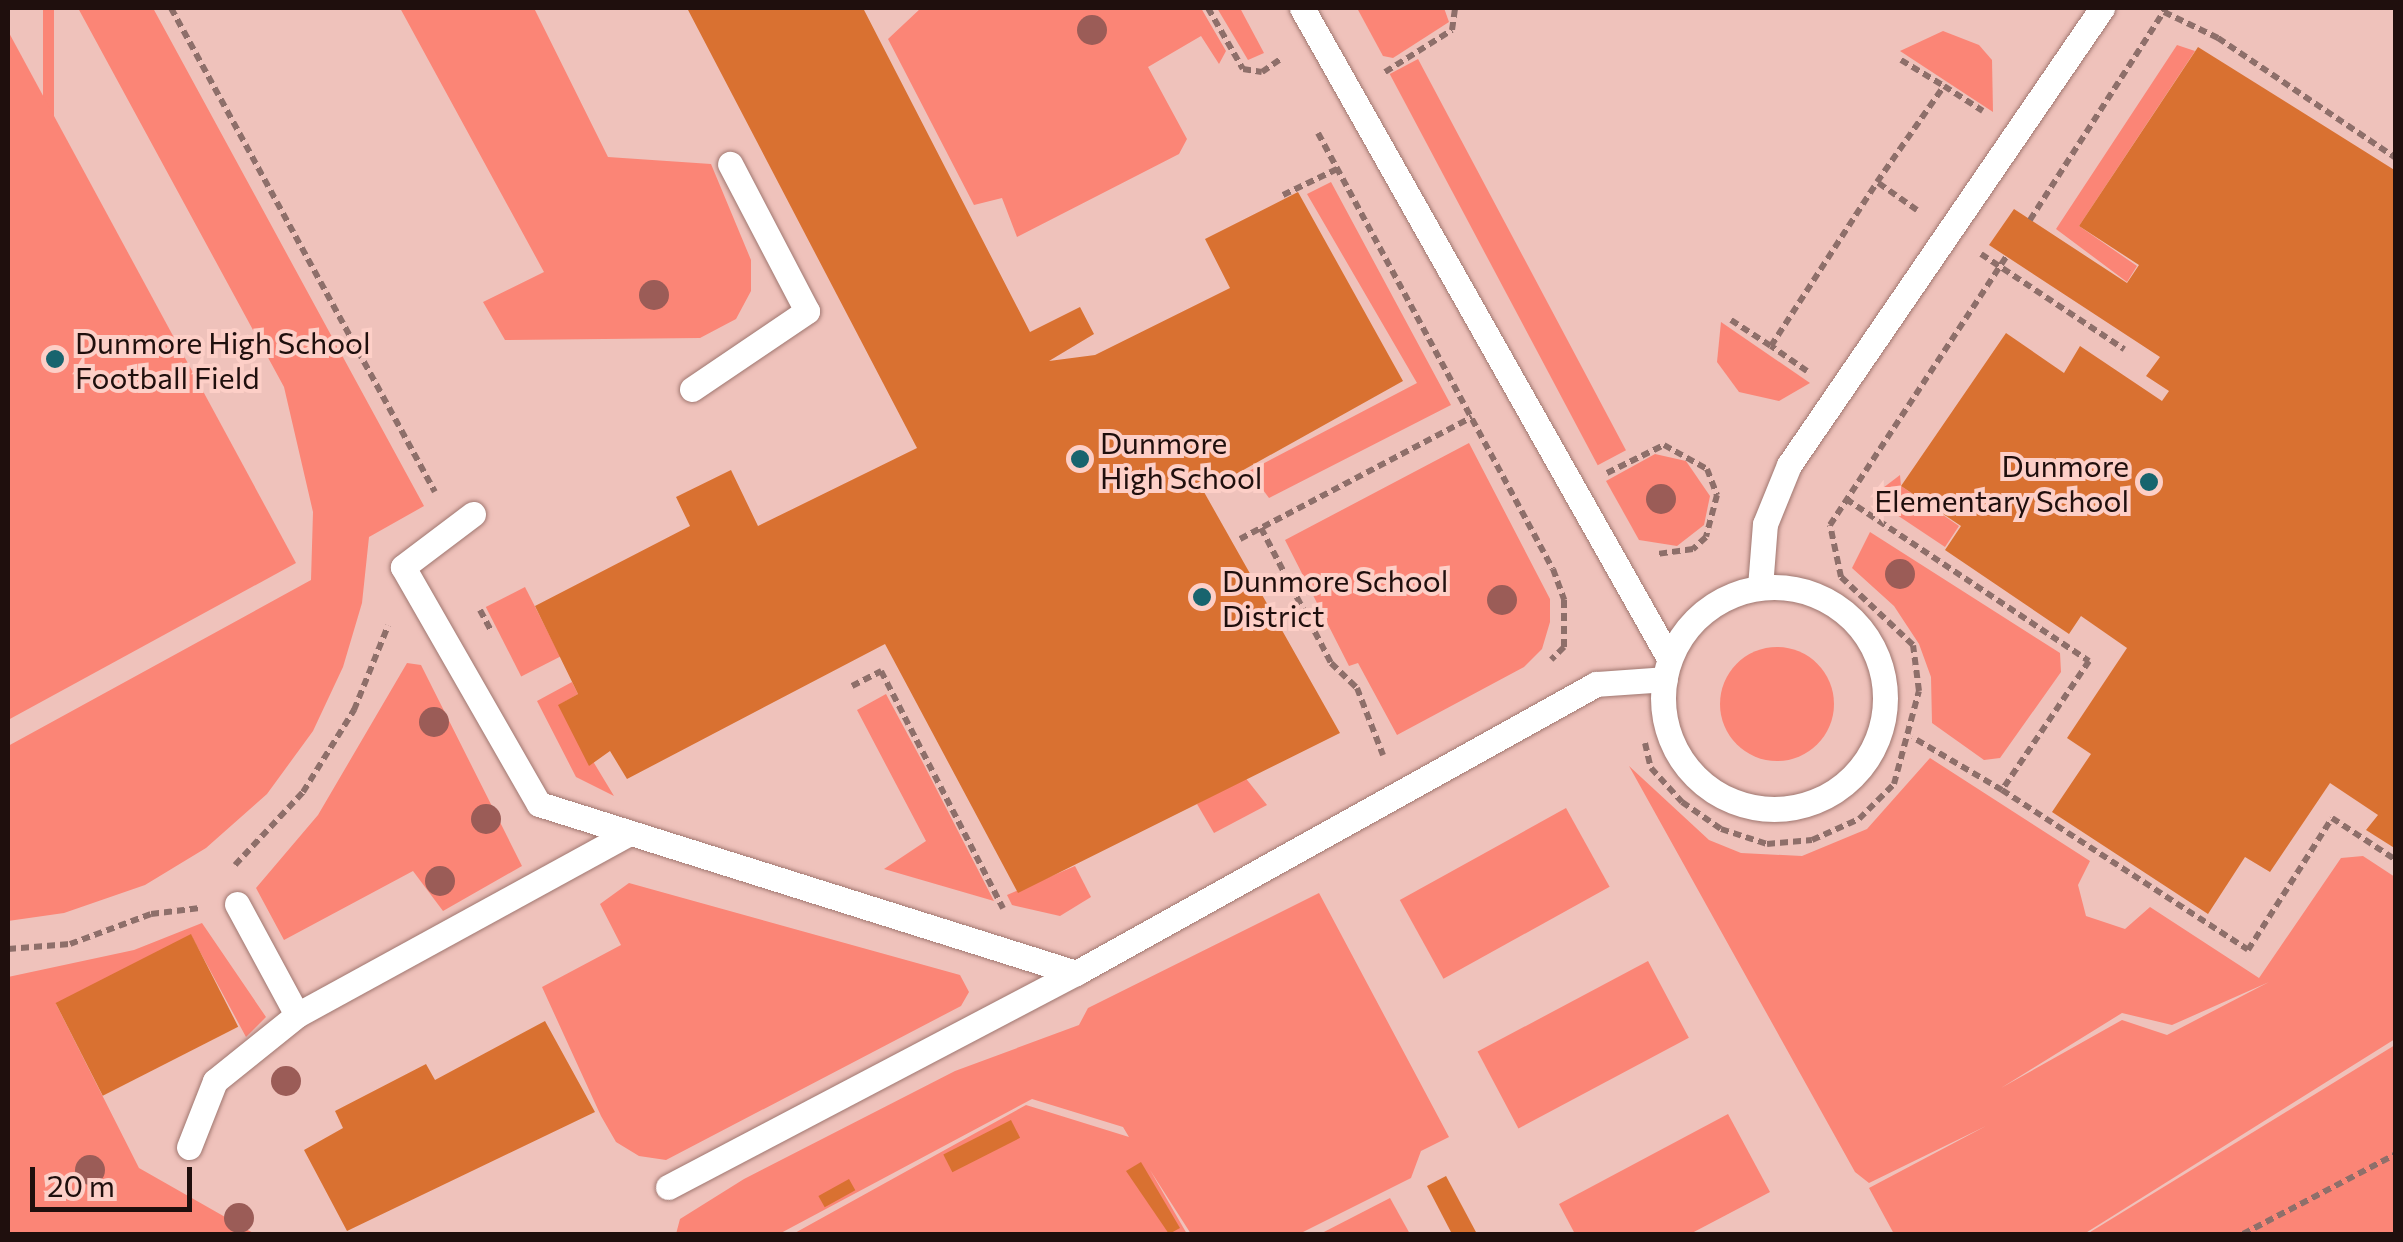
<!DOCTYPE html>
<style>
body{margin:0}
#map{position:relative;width:2403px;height:1242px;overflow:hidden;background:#efc2bb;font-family:Commissioner,sans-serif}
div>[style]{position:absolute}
.green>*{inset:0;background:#fb8576;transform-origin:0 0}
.round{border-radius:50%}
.building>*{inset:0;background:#d97131;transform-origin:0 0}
.path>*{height:6px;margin-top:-3px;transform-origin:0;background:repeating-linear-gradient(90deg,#8e6f6a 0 8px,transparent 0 13px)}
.roads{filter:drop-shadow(0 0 2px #a07770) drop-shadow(0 0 2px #a07770)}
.service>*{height:25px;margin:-12.5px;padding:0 12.5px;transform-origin:12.5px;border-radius:12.5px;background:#fff}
.service>.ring{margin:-12.5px;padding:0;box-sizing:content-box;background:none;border:25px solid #fff;border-radius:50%}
.trees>*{width:30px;height:30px;margin:-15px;border-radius:50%;background:#9b5c57}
.dots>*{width:28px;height:28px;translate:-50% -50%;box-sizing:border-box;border:5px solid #fdcfc7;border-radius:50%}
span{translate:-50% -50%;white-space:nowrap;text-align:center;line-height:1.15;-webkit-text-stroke:8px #fdcfc7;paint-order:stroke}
.poi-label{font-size:30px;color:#1f0f0d}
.left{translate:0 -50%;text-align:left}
.right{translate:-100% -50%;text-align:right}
.frame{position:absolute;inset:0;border:10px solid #1f0f0d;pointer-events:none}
.scale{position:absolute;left:30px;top:1167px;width:162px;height:45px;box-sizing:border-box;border:5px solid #1f0f0d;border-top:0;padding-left:12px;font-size:30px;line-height:35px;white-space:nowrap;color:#1f0f0d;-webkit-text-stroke:8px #fdcfc7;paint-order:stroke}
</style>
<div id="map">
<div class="green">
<div style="left:43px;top:8px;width:11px;height:367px"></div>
<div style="clip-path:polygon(78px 8px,153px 8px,424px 506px,369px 537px,362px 603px,343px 667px,313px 731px,267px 794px,206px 848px,145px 885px,64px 913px,8px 921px,8px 746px,311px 580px,313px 512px,284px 387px)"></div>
<div style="clip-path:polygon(400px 8px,534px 8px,608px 157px,711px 164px,751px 260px,751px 291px,736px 319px,700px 338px,505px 340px,483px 302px,544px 272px)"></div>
<div style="clip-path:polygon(921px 8px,1201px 8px,1226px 51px,1219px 64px,1201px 36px,1148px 67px,1187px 139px,1179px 154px,1017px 237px,1002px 198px,974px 205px,888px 39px)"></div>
<div style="clip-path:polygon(1217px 8px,1240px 8px,1264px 53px,1248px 60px)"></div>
<div style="clip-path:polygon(1357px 8px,1444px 8px,1449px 22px,1393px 58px,1383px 56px)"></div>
<div style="clip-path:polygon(8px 31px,296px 563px,8px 720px)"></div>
<div style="clip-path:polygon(1943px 31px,1979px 45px,1992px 60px,1993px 112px,1900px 51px)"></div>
<div style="clip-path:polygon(2177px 45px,2195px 51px,2079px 226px,2137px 266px,2127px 282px,2056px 229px)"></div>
<div style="left:1418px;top:59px;width:443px;height:32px;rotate:62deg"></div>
<div style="clip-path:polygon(1331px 182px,1451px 405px,1269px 498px,1249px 471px,1417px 383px,1307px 194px)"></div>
<div style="clip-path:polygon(1721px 322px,1810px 383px,1779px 401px,1739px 392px,1717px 362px)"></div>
<div style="clip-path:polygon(1469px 443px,1550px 599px,1550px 622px,1542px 649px,1524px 667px,1397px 735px,1358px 663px,1349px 666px,1285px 540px)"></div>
<div style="clip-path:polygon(1655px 454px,1686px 461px,1710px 496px,1704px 525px,1677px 546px,1639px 540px,1606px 481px)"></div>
<div style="clip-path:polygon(1900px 475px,1901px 486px,1959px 526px,1945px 547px,1882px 505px,1879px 491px)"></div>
<div style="clip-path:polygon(1870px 532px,2060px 653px,2061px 672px,2000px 758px,1984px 760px,1932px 723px,1931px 677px,1919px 644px,1894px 606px,1852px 568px)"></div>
<div style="left:525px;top:587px;width:78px;height:44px;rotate:63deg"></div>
<div class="round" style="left:1720px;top:647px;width:114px;height:114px"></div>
<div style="clip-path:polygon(407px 663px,421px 665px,522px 866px,443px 911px,413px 871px,284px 940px,256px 888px,318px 815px)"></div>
<div style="clip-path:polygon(572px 682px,578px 694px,559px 705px,614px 796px,576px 777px,537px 701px)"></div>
<div style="clip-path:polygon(886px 694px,922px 761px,994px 901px,884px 869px,926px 841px,857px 710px)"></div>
<div style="clip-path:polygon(evenodd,1930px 758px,2090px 861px,2078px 885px,2086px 916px,2125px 929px,2150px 907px,2259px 978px,2341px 858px,2363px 856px,2395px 877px,2395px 1039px,2084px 1234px,1894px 1234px,1869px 1188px,1986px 1126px,1869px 1183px,1855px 1172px,1629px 766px,1709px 840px,1741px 853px,1802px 856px,1867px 829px,1930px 758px,2269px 982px,2167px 1035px,2122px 1020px,2001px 1088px,2122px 1013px,2172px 1025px,2269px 982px)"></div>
<div style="clip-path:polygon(1244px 776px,1267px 805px,1214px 833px,1197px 804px)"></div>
<div style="left:1566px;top:808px;width:90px;height:190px;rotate:61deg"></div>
<div style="clip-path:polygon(1075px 866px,1091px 897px,1060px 916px,1012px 905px,1007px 895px)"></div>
<div style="clip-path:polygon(629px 883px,960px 975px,969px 992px,961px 1006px,666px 1160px,639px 1156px,616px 1142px,601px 1116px,542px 987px,621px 945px,600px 904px)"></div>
<div style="clip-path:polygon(1319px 893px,1449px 1137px,1421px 1151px,1411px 1178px,1299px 1234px,1191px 1234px,1150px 1170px,1187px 1234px,793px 1234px,1026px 1105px,1129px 1137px,1123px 1127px,1032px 1099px,779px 1234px,676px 1234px,680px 1219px,744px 1179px,955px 1071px,1079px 1025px,1088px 1008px)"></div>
<div style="clip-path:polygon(202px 923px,266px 1017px,246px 1037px,191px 935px,56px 1004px,139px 1168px,255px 1234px,8px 1234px,8px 977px,134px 950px)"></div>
<div style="left:1648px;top:961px;width:87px;height:193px;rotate:62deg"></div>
<div style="clip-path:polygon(2395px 1045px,2395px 1234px,2087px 1234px)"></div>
<div style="clip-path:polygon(1728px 1114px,1770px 1192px,1690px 1234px,1575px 1234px,1559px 1204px)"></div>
<div style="clip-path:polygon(1390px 1198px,1410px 1234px,1320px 1234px)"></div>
</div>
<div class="building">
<div style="clip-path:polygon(687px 8px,863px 8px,1030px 332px,1080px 307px,1094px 334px,1049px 361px,1095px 355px,1230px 288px,1205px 239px,1298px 192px,1403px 381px,1204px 492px,1340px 733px,1018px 893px,885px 644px,627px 779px,610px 751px,589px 766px,558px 705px,578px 694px,535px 606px,690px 526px,676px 497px,731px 470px,758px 526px,917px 448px)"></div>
<div style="clip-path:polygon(2198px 47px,2396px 171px,2396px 849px,2366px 830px,2378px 815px,2330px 783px,2270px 872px,2245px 857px,2208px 914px,2052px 812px,2091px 754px,2067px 738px,2127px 648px,2081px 616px,2069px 634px,1945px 550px,1961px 526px,1901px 486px,2006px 333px,2064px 373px,2080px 346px,2162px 401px,2169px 391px,2146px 376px,2160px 357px,1989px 245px,2014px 209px,2127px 283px,2139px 265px,2079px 226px)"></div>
<div style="left:191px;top:934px;width:104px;height:152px;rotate:63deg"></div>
<div style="clip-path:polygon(545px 1021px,595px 1112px,347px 1231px,304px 1150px,343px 1128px,335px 1111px,426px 1064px,435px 1080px)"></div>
<div style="left:1011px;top:1120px;width:20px;height:76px;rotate:63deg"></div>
<div style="clip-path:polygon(1141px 1162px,1180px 1228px,1169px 1234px,1126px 1171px)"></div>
<div style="clip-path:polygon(1446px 1176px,1477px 1234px,1452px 1234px,1427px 1186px)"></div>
<div style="left:849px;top:1179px;width:13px;height:35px;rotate:61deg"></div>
</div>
<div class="path">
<div style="left:171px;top:8px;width:551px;rotate:61.39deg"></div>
<div style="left:1208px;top:8px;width:70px;rotate:60.2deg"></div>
<div style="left:1243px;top:69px;width:19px;rotate:9deg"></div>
<div style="left:1262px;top:72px;width:24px;rotate:-35deg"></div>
<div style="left:2164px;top:12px;width:60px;rotate:25.7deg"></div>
<div style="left:2218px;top:38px;width:215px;rotate:34deg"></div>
<div style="left:1901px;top:60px;width:50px;rotate:31.2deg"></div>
<div style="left:1385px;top:72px;width:79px;rotate:-32.1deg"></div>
<div style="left:1452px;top:30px;width:22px;rotate:-82deg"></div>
<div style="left:1318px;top:133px;width:495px;rotate:61.7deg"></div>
<div style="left:1553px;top:569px;width:33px;rotate:70deg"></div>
<div style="left:1564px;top:600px;width:47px;rotate:90deg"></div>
<div style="left:1564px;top:647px;width:18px;rotate:135deg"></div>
<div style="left:1283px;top:195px;width:60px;rotate:-25.7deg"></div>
<div style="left:1917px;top:210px;width:49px;rotate:-145deg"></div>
<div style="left:1877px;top:182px;width:117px;rotate:-55.1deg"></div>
<div style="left:1944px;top:86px;width:46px;rotate:32.7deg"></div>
<div style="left:2030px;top:220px;width:252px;rotate:-57.3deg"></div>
<div style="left:1981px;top:254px;width:172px;rotate:33.6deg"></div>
<div style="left:1731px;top:320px;width:48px;rotate:33deg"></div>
<div style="left:1807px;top:371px;width:44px;rotate:-145.2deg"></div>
<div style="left:1771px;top:346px;width:195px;rotate:-57.1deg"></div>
<div style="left:1607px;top:473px;width:64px;rotate:-26.2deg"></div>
<div style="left:1664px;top:445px;width:49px;rotate:29.2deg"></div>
<div style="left:1707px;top:469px;width:28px;rotate:69deg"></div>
<div style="left:1717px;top:495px;width:43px;rotate:104.7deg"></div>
<div style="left:1706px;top:537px;width:18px;rotate:137deg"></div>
<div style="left:1693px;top:549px;width:37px;rotate:172deg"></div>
<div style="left:1846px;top:499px;width:292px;rotate:33.7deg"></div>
<div style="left:2089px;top:661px;width:156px;rotate:124deg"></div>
<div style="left:2002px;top:790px;width:104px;rotate:-149.5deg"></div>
<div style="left:1261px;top:528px;width:152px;rotate:62.6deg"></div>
<div style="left:1331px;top:663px;width:36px;rotate:44deg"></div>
<div style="left:1357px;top:688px;width:72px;rotate:68.8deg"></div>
<div style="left:1240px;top:539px;width:262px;rotate:-27.7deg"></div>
<div style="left:480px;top:610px;width:24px;rotate:62deg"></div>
<div style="left:852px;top:686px;width:33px;rotate:-27deg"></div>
<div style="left:881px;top:671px;width:267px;rotate:62.8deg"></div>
<div style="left:1645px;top:743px;width:26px;rotate:77deg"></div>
<div style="left:1651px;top:768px;width:46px;rotate:47.6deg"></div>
<div style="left:1682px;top:802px;width:47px;rotate:34.7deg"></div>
<div style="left:1721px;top:829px;width:48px;rotate:18.1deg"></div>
<div style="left:1767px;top:844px;width:45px;rotate:-5.1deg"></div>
<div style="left:1812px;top:840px;width:51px;rotate:-24.1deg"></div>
<div style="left:1859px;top:819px;width:49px;rotate:-45deg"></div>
<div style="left:1894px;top:784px;width:96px;rotate:-75deg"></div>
<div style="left:1919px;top:691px;width:46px;rotate:-97.4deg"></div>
<div style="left:1913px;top:645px;width:99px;rotate:-136.6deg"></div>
<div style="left:1841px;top:577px;width:53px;rotate:-101.9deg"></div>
<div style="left:1830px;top:525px;width:322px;rotate:-56.7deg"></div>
<div style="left:2002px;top:790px;width:293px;rotate:33deg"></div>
<div style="left:2248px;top:950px;width:156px;rotate:-57.5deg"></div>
<div style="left:2332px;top:818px;width:77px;rotate:33.3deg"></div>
<div style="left:235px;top:865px;width:100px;rotate:-47deg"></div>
<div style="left:303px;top:792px;width:97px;rotate:-58.1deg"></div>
<div style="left:354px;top:710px;width:91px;rotate:-68deg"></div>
<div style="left:8px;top:949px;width:62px;rotate:-4.6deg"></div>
<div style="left:70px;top:944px;width:86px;rotate:-20.3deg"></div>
<div style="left:151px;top:914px;width:49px;rotate:-7deg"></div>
<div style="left:2243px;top:1234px;width:173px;rotate:-27.6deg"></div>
</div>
<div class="roads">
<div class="service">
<div style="left:1302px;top:8px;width:746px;rotate:60.55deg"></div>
<div style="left:692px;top:389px;width:139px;rotate:-34.1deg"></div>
<div style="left:807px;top:311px;width:166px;rotate:-117.6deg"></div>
<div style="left:473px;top:514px;width:88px;rotate:142.9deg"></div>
<div style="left:403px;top:567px;width:273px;rotate:60.2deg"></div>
<div style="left:539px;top:804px;width:563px;rotate:17.47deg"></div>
<div class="ring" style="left:1663px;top:587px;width:197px;height:197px"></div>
<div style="left:1760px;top:587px;width:63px;rotate:-85.5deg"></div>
<div style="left:1765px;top:524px;width:64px;rotate:-67.9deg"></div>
<div style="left:1789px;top:465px;width:554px;rotate:-55.59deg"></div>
<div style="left:237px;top:904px;width:126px;rotate:61.6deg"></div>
<div style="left:297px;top:1015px;width:379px;rotate:-28.7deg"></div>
<div style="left:189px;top:1147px;width:71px;rotate:-68.5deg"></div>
<div style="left:215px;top:1081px;width:105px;rotate:-38.8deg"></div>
<div style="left:668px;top:1187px;width:461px;rotate:-27.7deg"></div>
<div style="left:1076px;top:973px;width:595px;rotate:-29.06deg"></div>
<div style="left:1596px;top:684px;width:69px;rotate:-4.1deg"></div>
</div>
</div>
<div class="trees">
<div style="left:1092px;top:30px"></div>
<div style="left:654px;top:295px"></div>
<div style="left:1661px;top:499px"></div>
<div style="left:1900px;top:574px"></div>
<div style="left:1502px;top:600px"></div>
<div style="left:434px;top:722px"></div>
<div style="left:486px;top:819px"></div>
<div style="left:440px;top:881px"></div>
<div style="left:286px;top:1081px"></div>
<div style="left:90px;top:1170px"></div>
<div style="left:239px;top:1218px"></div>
</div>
<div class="dots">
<div style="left:55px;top:359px;background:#18646e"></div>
<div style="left:1080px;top:459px;background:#18646e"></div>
<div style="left:2149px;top:482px;background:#18646e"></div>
<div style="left:1202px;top:597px;background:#18646e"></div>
</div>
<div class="poi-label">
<span class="left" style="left:75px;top:359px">Dunmore High School<br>Football Field</span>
<span class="left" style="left:1100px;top:459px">Dunmore<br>High School</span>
<span class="right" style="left:2129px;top:482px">Dunmore<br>Elementary School</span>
<span class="left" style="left:1222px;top:597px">Dunmore School<br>District</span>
</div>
<div class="frame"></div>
<div class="scale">20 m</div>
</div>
